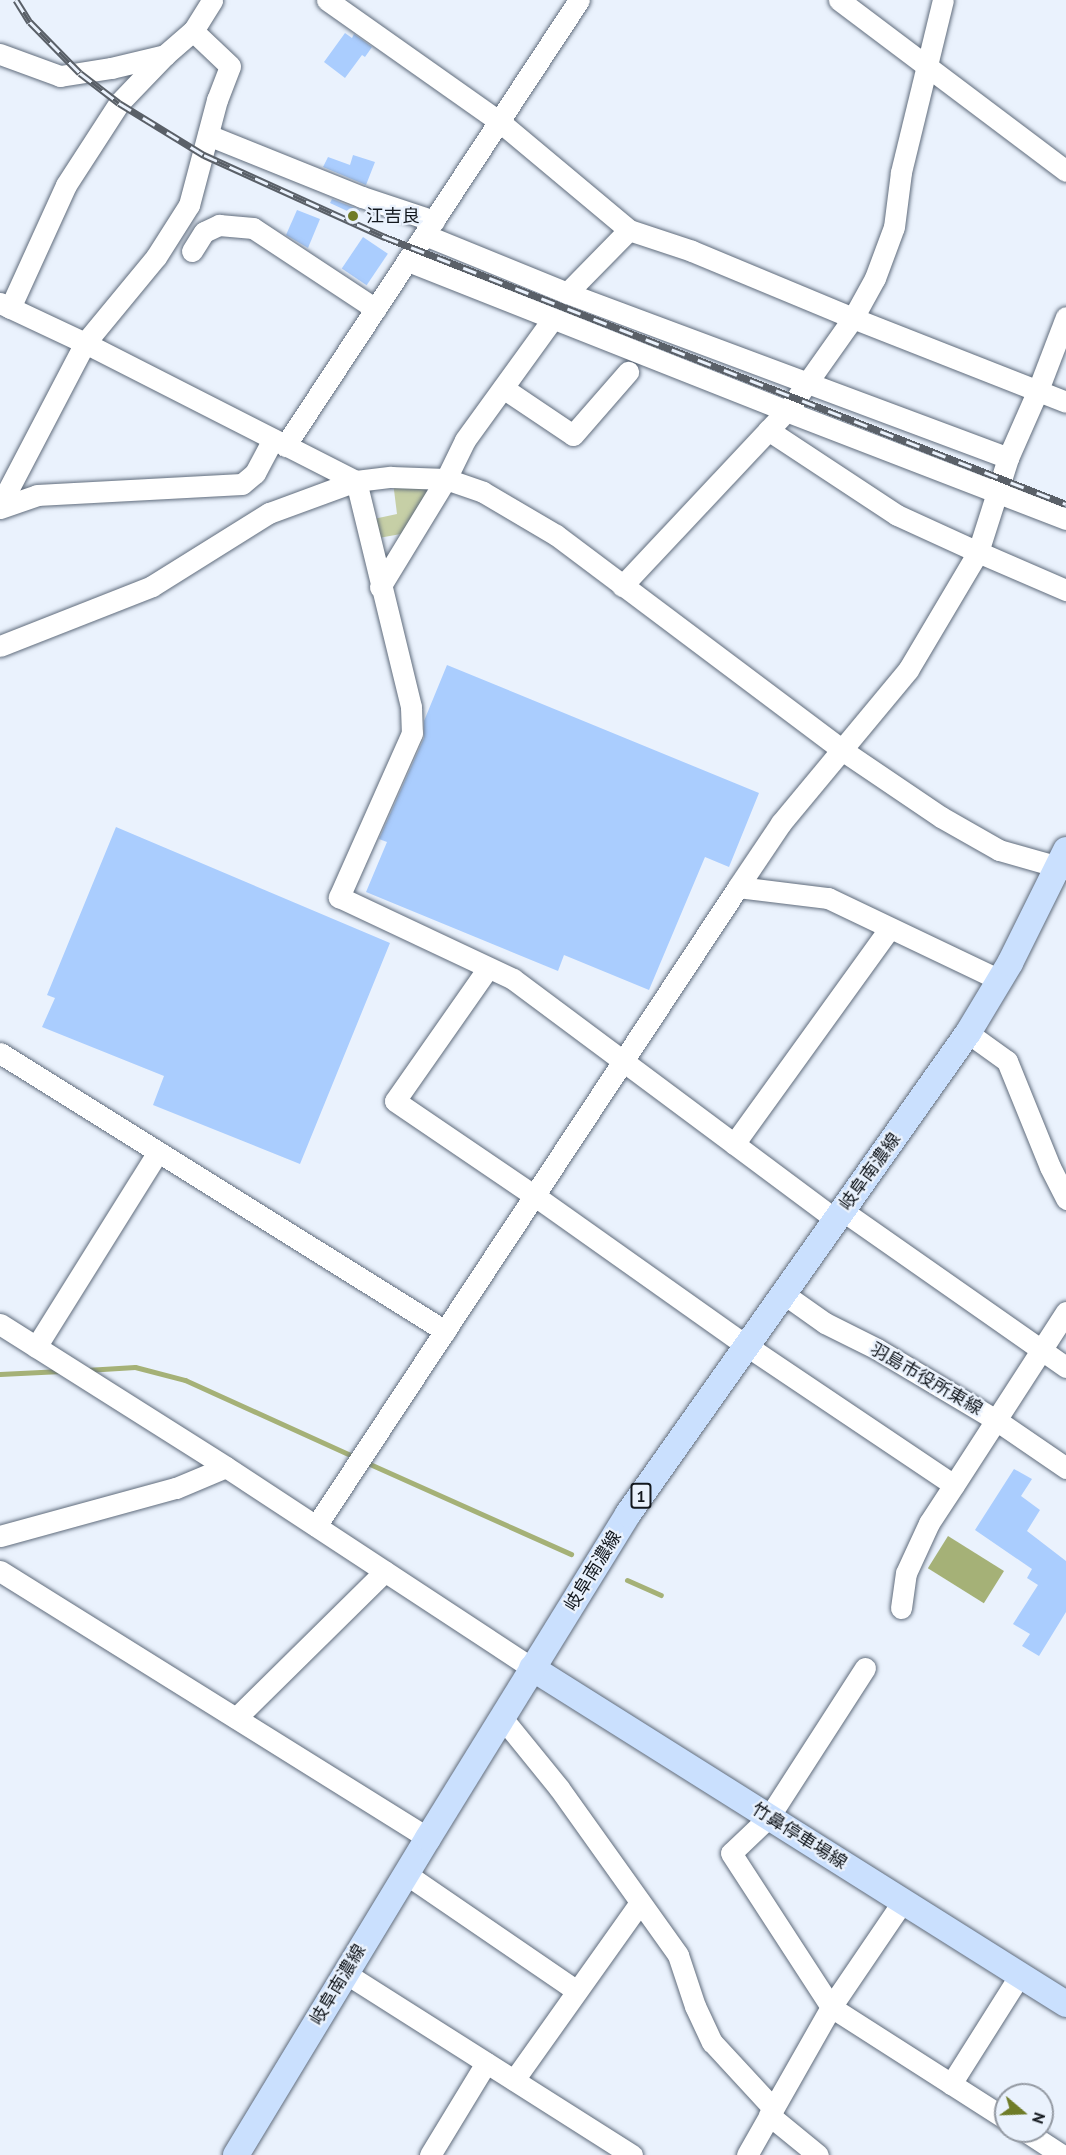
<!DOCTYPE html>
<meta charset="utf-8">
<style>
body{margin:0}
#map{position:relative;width:1066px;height:2155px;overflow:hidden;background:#eaf2fd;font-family:"PT Sans","Noto Sans JP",sans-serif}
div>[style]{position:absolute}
.green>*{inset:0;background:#c6cfa6}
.water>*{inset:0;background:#a5b177;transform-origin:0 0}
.stream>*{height:5px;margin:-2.5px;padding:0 2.5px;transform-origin:2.5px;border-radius:2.5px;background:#a5b177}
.building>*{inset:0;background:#aacdfe;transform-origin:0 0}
.roads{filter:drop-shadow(0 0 2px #606c7c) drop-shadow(0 0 2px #606c7c)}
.minor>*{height:21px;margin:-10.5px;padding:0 10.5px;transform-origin:10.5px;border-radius:10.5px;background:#fff}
.major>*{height:26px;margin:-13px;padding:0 13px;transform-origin:13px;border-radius:13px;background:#cae0fe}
.rail>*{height:7px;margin-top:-3.5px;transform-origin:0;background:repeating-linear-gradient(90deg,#eaf2fd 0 14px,#5a6068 0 28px);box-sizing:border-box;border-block:2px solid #5a6068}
.dots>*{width:16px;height:16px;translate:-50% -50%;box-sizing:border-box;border:3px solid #eaf2fd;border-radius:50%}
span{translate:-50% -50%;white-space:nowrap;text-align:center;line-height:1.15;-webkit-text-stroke:4.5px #eaf2fd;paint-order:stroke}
.shield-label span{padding:2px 4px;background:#eaf2fd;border:2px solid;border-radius:4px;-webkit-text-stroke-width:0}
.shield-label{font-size:16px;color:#12171d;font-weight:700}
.poi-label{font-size:18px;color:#12171d}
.left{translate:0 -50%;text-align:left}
.street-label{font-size:18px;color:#12171d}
.north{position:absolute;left:994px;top:2083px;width:60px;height:60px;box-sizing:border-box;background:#eaf2fd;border:2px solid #949aa3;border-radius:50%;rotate:109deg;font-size:16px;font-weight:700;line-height:24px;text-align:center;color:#12171d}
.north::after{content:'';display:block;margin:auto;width:21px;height:27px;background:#6f7c28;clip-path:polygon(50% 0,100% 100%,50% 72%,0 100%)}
</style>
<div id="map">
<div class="green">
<div style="clip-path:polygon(393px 482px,441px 483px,412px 532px,373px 539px,369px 520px,397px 514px)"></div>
</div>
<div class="water">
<div style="left:948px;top:1536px;width:66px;height:38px;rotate:32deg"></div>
</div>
<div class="stream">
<div style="left:86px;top:1370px;width:49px;rotate:-3.5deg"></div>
<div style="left:135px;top:1367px;width:52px;rotate:14.6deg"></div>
<div style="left:185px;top:1380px;width:187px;rotate:24.4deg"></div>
<div style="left:0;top:1374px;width:61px;rotate:-2.8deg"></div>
<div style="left:363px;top:1461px;width:228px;rotate:24.1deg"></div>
<div style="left:627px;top:1580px;width:37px;rotate:24deg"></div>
</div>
<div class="building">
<div style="clip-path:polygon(345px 33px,352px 38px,354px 34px,372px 47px,365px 57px,362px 55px,345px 78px,324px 62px)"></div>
<div style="clip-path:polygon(353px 155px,375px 162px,366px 185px,323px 167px,328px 157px,350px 165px)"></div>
<div style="clip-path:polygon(332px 199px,360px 210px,358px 216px,330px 203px)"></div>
<div style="clip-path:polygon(297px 210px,320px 219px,308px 248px,286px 235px)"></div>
<div style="left:363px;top:237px;width:30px;height:38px;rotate:34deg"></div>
<div style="clip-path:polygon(447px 665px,759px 793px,729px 867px,705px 857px,649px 990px,564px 955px,558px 971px,366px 892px,387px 842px,379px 839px,424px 738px,424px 721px)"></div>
<div style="clip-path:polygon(116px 827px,390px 943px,300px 1164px,153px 1105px,164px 1076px,42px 1027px,55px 998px,47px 995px)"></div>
<div style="clip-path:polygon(1014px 1469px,1032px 1479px,1021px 1496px,1040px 1510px,1027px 1531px,1066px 1561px,1066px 1612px,1039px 1656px,1022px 1646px,1030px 1634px,1013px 1624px,1038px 1585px,1027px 1578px,1032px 1569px,975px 1530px)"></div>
</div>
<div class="roads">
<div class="minor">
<div style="left:327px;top:0;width:212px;rotate:35.2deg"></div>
<div style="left:500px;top:122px;width:168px;rotate:39.9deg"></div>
<div style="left:629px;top:230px;width:66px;rotate:18.4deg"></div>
<div style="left:692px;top:251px;width:174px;rotate:22.6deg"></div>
<div style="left:853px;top:318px;width:229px;rotate:21.5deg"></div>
<div style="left:839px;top:0;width:284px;rotate:37deg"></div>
<div style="left:0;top:54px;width:64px;rotate:20.1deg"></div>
<div style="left:60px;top:76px;width:52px;rotate:-8.9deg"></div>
<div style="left:111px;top:68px;width:56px;rotate:-13.5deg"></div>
<div style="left:208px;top:135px;width:166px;rotate:21.9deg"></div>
<div style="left:362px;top:197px;width:76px;rotate:18.4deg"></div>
<div style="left:425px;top:235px;width:153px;rotate:22.2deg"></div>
<div style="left:567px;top:293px;width:471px;rotate:20.5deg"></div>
<div style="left:192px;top:251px;width:22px;rotate:-58deg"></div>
<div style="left:204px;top:232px;width:17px;rotate:-25deg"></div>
<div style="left:219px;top:225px;width:34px;rotate:5deg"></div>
<div style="left:253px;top:228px;width:147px;rotate:33.4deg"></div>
<div style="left:408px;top:261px;width:407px;rotate:21.6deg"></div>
<div style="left:786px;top:411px;width:300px;rotate:21.1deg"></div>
<div style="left:567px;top:293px;width:88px;rotate:-45.5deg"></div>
<div style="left:0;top:303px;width:94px;rotate:25.2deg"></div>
<div style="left:85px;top:343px;width:304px;rotate:27deg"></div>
<div style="left:10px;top:308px;width:135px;rotate:-65.5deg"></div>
<div style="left:66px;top:185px;width:98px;rotate:-57.1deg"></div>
<div style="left:119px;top:103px;width:66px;rotate:-46.2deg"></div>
<div style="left:165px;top:55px;width:37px;rotate:-41deg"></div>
<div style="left:193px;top:31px;width:36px;rotate:-58deg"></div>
<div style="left:503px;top:388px;width:84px;rotate:33.9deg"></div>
<div style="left:573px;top:435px;width:84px;rotate:-48.9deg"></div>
<div style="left:768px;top:430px;width:154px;rotate:33.4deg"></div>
<div style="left:897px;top:515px;width:89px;rotate:24.6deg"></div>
<div style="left:978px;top:552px;width:99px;rotate:-72.3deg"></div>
<div style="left:1008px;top:458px;width:74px;rotate:-66.2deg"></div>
<div style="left:1038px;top:390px;width:78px;rotate:-69deg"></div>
<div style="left:285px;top:446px;width:534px;rotate:-56.61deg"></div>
<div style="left:356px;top:481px;width:233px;rotate:76.3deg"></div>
<div style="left:411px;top:707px;width:26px;rotate:88deg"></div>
<div style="left:412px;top:733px;width:180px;rotate:114deg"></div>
<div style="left:339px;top:897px;width:192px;rotate:25.2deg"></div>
<div style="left:513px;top:979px;width:403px;rotate:36.7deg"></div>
<div style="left:7px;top:492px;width:168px;rotate:-62.4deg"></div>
<div style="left:85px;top:343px;width:112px;rotate:-50.5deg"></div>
<div style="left:156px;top:257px;width:62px;rotate:-57.6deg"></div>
<div style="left:189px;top:205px;width:109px;rotate:-75.1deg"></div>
<div style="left:217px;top:100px;width:36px;rotate:-69deg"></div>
<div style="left:230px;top:66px;width:51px;rotate:-136.6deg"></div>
<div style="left:0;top:508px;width:39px;rotate:-19deg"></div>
<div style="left:37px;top:495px;width:205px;rotate:-3.1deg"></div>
<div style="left:242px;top:484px;width:17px;rotate:-40deg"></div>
<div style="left:255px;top:473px;width:38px;rotate:-62deg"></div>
<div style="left:622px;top:586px;width:245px;rotate:-46.8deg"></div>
<div style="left:790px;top:407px;width:109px;rotate:-54.7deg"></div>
<div style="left:853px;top:318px;width:46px;rotate:-61.2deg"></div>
<div style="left:875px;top:278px;width:54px;rotate:-69.6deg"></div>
<div style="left:894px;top:227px;width:55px;rotate:-82.7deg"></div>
<div style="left:901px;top:172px;width:177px;rotate:-76.3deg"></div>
<div style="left:380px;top:587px;width:127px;rotate:-58.6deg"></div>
<div style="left:446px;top:479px;width:43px;rotate:-64deg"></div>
<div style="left:465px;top:440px;width:148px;rotate:-54.1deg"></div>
<div style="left:0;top:646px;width:163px;rotate:-21.5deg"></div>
<div style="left:152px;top:586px;width:138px;rotate:-32deg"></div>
<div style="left:269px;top:513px;width:93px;rotate:-20.2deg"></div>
<div style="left:356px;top:481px;width:35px;rotate:-7deg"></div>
<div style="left:391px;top:477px;width:55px;rotate:2.1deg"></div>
<div style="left:446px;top:479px;width:39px;rotate:19deg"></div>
<div style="left:483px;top:492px;width:85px;rotate:30.5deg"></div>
<div style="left:556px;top:535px;width:358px;rotate:36.9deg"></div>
<div style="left:842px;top:750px;width:120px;rotate:34.1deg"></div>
<div style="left:941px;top:817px;width:67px;rotate:29.6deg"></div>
<div style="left:999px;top:850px;width:70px;rotate:15.8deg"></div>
<div style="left:738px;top:887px;width:91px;rotate:7deg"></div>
<div style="left:828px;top:898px;width:191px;rotate:25.5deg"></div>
<div style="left:488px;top:968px;width:162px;rotate:125deg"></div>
<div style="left:395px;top:1101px;width:169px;rotate:34.2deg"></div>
<div style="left:535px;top:1196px;width:260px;rotate:35.3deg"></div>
<div style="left:747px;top:1346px;width:249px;rotate:33.9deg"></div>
<div style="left:954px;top:1485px;width:206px;rotate:-57.1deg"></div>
<div style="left:968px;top:1033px;width:48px;rotate:35.7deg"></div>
<div style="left:1007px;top:1061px;width:114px;rotate:67.9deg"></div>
<div style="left:1050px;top:1167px;width:36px;rotate:63deg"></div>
<div style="left:0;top:1053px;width:525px;rotate:31.99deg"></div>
<div style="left:734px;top:1144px;width:266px;rotate:-54.2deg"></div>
<div style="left:843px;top:1211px;width:272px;rotate:35deg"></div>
<div style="left:784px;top:1294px;width:50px;rotate:35.3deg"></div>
<div style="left:825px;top:1323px;width:58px;rotate:26.6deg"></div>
<div style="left:877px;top:1349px;width:139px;rotate:30.8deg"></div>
<div style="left:996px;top:1420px;width:85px;rotate:34.4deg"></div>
<div style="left:0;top:1324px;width:267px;rotate:32.3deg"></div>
<div style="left:226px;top:1467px;width:366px;rotate:33.3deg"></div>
<div style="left:36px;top:1347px;width:230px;rotate:-58deg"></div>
<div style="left:316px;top:1526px;width:766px;rotate:-56.56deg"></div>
<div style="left:738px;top:887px;width:77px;rotate:-56.1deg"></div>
<div style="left:781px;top:823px;width:199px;rotate:-50.3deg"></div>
<div style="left:908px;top:670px;width:137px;rotate:-59.3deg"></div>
<div style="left:978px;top:552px;width:96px;rotate:23.4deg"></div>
<div style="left:0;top:1536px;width:182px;rotate:-15.3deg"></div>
<div style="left:176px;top:1488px;width:54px;rotate:-22.8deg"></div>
<div style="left:0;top:1571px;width:504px;rotate:31.96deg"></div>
<div style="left:901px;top:1608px;width:35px;rotate:-82deg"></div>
<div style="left:906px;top:1573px;width:55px;rotate:-65.3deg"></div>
<div style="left:929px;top:1523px;width:45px;rotate:-56.7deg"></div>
<div style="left:865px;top:1668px;width:177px;rotate:122.8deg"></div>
<div style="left:769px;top:1817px;width:52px;rotate:136.5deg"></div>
<div style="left:731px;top:1853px;width:184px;rotate:57deg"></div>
<div style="left:831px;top:2007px;width:208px;rotate:32.6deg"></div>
<div style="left:236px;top:1718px;width:209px;rotate:-44.6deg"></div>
<div style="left:503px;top:1719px;width:89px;rotate:50.9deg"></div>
<div style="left:559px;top:1788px;width:205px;rotate:54.5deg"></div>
<div style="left:678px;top:1955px;width:54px;rotate:71.6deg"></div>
<div style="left:695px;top:2006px;width:40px;rotate:65deg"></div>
<div style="left:712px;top:2042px;width:90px;rotate:47.3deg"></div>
<div style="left:406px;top:1874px;width:207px;rotate:34.4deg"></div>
<div style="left:345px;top:1973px;width:340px;rotate:32.4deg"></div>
<div style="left:514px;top:2080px;width:216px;rotate:-54.6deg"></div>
<div style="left:951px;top:2084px;width:129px;rotate:-57.7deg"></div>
<div style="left:769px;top:2115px;width:63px;rotate:39.2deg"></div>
<div style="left:1025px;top:2131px;width:44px;rotate:33deg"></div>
<div style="left:430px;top:2155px;width:108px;rotate:-58.7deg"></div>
<div style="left:747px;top:2155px;width:170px;rotate:-60.4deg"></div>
<div style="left:831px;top:2007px;width:128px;rotate:-55.8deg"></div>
</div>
<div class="major">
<div style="left:532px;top:1668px;width:631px;rotate:32.18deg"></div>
<div style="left:236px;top:2155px;width:371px;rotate:-58.8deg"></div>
<div style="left:428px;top:1838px;width:381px;rotate:-58.3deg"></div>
<div style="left:628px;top:1514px;width:589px;rotate:-54.75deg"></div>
<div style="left:968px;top:1033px;width:82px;rotate:-59deg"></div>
<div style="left:1010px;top:963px;width:126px;rotate:-63.6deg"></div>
</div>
</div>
<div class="rail">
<div style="left:16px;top:0;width:26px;rotate:58deg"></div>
<div style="left:30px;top:22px;width:71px;rotate:45.6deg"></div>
<div style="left:80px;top:73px;width:49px;rotate:37.6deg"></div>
<div style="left:119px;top:103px;width:100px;rotate:31.5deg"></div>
<div style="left:204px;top:155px;width:199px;rotate:24.4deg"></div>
<div style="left:385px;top:237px;width:731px;rotate:21.41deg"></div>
</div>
<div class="dots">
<div style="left:353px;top:216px;background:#6f7c28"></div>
</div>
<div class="shield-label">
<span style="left:641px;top:1496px">1</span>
</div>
<div class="poi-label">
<span class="left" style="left:366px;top:216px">江吉良</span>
</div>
<div class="street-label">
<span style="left:870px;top:1172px;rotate:-54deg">岐阜南濃線</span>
<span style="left:926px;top:1379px;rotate:30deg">羽島市役所東線</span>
<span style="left:593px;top:1571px;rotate:-58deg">岐阜南濃線</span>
<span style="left:799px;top:1836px;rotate:32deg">竹鼻停車場線</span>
<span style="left:338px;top:1985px;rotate:-59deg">岐阜南濃線</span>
</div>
<div class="north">N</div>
</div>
